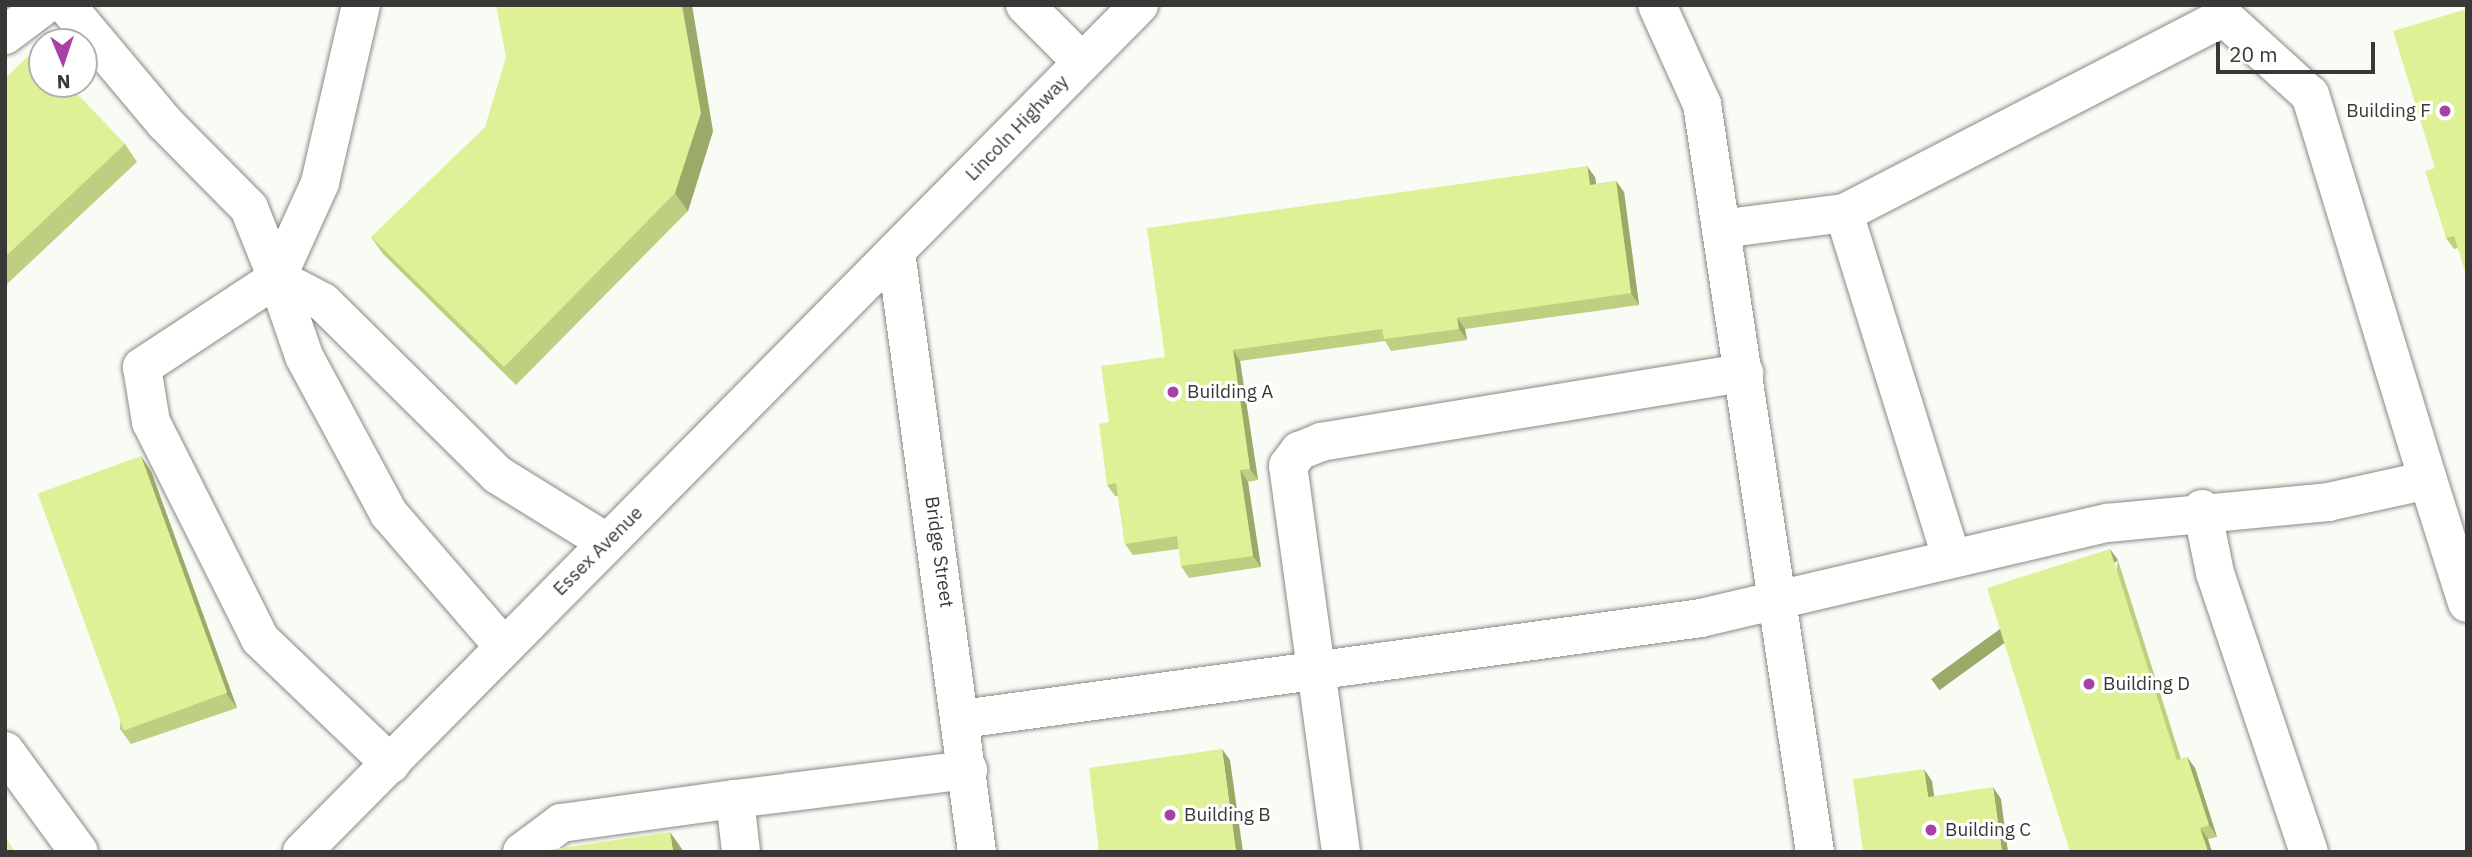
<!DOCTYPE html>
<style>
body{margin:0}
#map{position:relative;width:2472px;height:857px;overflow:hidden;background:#f9fbf5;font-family:"IBM Plex Sans",sans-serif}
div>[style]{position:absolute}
.roads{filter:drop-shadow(0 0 2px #888a84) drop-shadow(0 0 2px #888a84)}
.minor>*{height:38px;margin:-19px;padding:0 19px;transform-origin:19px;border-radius:19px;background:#fff}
.wall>*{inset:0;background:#bfcf81}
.shaded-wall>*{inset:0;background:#9ba969;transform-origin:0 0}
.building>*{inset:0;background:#def196;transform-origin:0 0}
.dots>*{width:19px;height:19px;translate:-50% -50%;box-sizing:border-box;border:4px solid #fff;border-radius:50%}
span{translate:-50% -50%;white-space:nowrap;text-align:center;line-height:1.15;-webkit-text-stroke:6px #fff;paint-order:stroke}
.poi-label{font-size:19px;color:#383936}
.right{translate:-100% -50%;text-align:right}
.left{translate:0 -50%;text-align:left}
.street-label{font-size:19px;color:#383936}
.frame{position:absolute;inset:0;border:7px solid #383936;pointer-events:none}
.north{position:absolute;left:28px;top:28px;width:70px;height:70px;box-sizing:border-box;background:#fff;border:2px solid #afb0af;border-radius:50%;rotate:178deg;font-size:19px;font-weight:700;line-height:28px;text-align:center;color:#383936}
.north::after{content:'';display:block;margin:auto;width:24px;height:32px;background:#a741a5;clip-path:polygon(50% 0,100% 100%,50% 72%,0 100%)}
.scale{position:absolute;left:2216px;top:42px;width:159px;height:32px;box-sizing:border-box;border:4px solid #383936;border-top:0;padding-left:9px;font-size:21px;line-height:24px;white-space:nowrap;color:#383936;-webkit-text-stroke:5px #fff;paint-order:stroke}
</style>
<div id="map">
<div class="roads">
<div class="minor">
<div style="left:66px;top:5px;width:154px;rotate:50deg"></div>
<div style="left:165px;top:123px;width:120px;rotate:45.3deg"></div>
<div style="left:249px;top:208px;width:75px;rotate:68.2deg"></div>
<div style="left:361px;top:5px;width:183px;rotate:103deg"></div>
<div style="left:320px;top:183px;width:104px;rotate:114.4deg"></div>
<div style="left:277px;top:278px;width:162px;rotate:146.6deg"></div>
<div style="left:142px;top:367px;width:56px;rotate:80.7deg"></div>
<div style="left:151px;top:422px;width:243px;rotate:63.3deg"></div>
<div style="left:260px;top:639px;width:181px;rotate:43.7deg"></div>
<div style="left:1025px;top:5px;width:81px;rotate:45deg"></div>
<div style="left:1657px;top:5px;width:109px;rotate:65.6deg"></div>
<div style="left:1702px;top:104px;width:756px;rotate:81.41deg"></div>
<div style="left:5px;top:35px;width:50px;rotate:-36.9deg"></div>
<div style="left:1844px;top:213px;width:360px;rotate:72.7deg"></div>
<div style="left:896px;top:252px;width:605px;rotate:82.31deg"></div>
<div style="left:2428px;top:480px;width:129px;rotate:72.4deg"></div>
<div style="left:2202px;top:509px;width:65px;rotate:78.5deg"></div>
<div style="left:2215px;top:573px;width:294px;rotate:71.4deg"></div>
<div style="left:504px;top:647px;width:176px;rotate:-130.8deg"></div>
<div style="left:389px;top:514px;width:179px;rotate:-118.3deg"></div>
<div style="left:304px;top:356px;width:83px;rotate:-109.1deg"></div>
<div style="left:277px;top:278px;width:52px;rotate:27.6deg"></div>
<div style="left:323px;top:302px;width:246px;rotate:44.7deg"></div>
<div style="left:498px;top:475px;width:127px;rotate:31.8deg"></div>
<div style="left:962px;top:719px;width:746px;rotate:-7.78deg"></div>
<div style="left:1701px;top:618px;width:417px;rotate:-13.2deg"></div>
<div style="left:2107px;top:523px;width:222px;rotate:-5.4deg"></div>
<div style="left:2328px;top:502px;width:102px;rotate:-12.4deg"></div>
<div style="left:2428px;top:480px;width:403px;rotate:-107deg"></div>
<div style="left:2310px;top:95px;width:116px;rotate:-137.8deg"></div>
<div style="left:2224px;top:17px;width:428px;rotate:152.7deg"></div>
<div style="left:1844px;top:213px;width:124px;rotate:172.6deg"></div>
<div style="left:5px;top:751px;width:125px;rotate:53.8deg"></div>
<div style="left:735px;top:799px;width:235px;rotate:-7.1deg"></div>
<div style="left:302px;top:852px;width:1191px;rotate:-45.34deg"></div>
<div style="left:522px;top:852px;width:49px;rotate:-36.6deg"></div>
<div style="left:561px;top:823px;width:176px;rotate:-7.9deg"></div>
<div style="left:735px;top:799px;width:53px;rotate:83.5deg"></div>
<div style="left:1341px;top:852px;width:390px;rotate:-97.8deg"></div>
<div style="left:1288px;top:466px;width:19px;rotate:-54deg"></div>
<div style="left:1299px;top:451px;width:24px;rotate:-22deg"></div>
<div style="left:1321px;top:442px;width:429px;rotate:-9.3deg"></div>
</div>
</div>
<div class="wall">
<div style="clip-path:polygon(2467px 9px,2458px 248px,2454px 249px,2446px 238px,2435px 168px)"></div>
<div style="clip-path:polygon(5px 78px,125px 144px,137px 162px,5px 286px)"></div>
<div style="clip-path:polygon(713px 131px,688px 211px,516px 385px,383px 254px,371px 237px)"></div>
<div style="clip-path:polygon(1595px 177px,1596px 184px,1616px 181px,1624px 192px,1639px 305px,1465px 329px,1467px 340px,1391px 351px,1385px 341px,1240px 361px,1258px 480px,1248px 482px,1261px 567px,1189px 578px,1181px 566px,1179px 549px,1133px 555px,1125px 544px,1118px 496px,1115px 496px,1107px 485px,1109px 422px,1165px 357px)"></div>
<div style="clip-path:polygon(141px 456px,151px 471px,237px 708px,131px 744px,120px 729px)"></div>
<div style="clip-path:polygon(2118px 560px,2181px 759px,2187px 757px,2195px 768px,2217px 837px,2208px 839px,2070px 852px)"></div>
</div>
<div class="shaded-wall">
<div style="clip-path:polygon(682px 5px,692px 5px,713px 131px,688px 211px,675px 193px)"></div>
<div style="clip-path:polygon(1587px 166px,1595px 177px,1598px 196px,1590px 185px)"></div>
<div style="clip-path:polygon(1616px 181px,1624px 192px,1639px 305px,1631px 293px)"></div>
<div style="clip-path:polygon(1457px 318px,1465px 329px,1467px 340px,1459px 329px)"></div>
<div style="clip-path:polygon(1233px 350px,1240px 361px,1258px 480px,1250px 469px)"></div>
<div style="clip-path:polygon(141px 456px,151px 471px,237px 708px,226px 693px)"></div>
<div style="clip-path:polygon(1240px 470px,1248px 482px,1261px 567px,1253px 556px)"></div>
<div style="left:2110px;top:549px;width:14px;height:221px;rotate:54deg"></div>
<div style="clip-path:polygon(1222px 749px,1230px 760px,1243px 852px,1236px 852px)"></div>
<div style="clip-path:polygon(2187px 757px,2195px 768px,2217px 837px,2209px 825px)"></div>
<div style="clip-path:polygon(1924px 769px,1932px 781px,1936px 808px,1928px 797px)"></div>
<div style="clip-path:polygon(1993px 787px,2001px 799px,2008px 852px,2002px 852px)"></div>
<div style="clip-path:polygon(2200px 828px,2208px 839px,2212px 852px,2208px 852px)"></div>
<div style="clip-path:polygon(670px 832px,682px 849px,682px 852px,673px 852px)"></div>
</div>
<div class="building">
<div style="clip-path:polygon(496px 5px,682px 5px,701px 113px,675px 193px,504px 367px,371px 237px,485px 127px,506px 57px)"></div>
<div style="clip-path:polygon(2467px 9px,2467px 278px,2454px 236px,2446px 238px,2425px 171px,2435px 168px,2393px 31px)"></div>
<div style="clip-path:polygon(35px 50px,42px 57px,42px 84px,68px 84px,125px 144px,5px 257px,5px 78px)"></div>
<div style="clip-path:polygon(1587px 166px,1590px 185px,1616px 181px,1631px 293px,1457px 318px,1459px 329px,1384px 339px,1382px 329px,1233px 350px,1250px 469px,1240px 470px,1253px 556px,1181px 566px,1177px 536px,1125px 544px,1116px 483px,1107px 485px,1099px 424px,1109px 422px,1101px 366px,1165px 357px,1147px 228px)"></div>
<div style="left:141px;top:456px;width:252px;height:110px;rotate:70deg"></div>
<div style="clip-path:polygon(2110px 549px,2177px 760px,2187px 757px,2209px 825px,2200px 828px,2208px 852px,2070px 852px,1987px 588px)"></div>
<div style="clip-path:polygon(1222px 749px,1236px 852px,1099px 852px,1089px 768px)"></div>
<div style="clip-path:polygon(1924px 769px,1928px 797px,1993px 787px,2002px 852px,1863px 852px,1853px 779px)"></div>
<div style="clip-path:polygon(670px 832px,673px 852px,534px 852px)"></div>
<div style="clip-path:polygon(5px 836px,15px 852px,5px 852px)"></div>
</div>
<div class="dots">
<div style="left:2445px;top:111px;background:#a741a5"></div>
<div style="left:1173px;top:392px;background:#a741a5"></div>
<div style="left:2089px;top:684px;background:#a741a5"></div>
<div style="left:1170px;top:815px;background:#a741a5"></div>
<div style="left:1931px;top:830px;background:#a741a5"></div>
</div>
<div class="poi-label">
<span class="right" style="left:2431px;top:111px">Building F</span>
<span class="left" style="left:1187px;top:392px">Building A</span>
<span class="left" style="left:2103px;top:684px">Building D</span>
<span class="left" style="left:1184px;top:815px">Building B</span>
<span class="left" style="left:1945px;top:830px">Building C</span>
</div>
<div class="street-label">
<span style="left:1017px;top:128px;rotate:-46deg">Lincoln Highway</span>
<span style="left:598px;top:551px;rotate:-45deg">Essex Avenue</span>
<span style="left:939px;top:552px;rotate:82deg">Bridge Street</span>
</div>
<div class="frame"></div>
<div class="north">N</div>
<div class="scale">20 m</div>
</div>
